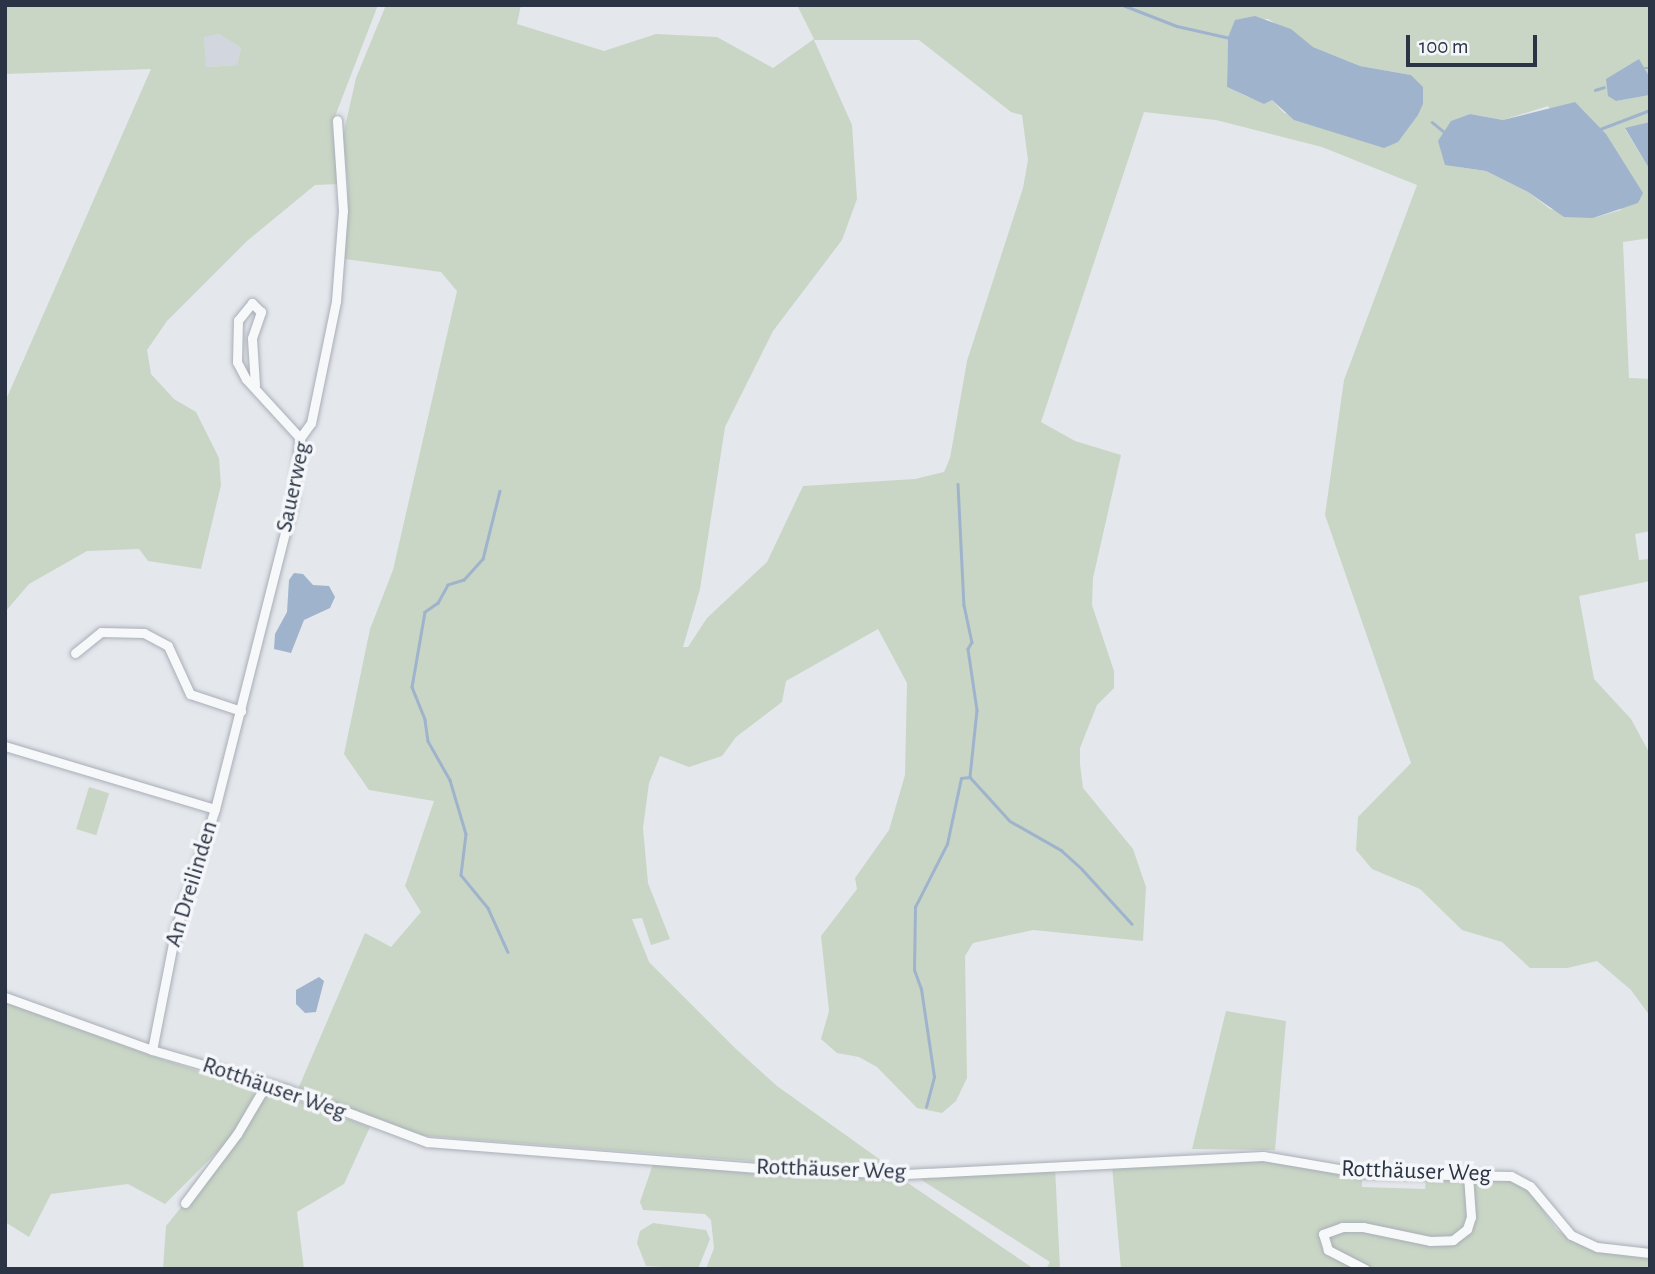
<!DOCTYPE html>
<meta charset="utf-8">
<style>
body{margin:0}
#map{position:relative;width:1655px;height:1274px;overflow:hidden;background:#e4e7ec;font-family:"Alegreya Sans",sans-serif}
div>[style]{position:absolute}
.built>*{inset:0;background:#d2d6de}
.green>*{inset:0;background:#c9d6c5;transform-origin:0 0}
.water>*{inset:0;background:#9fb4cc}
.stream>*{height:2.5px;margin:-1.25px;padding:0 1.25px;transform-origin:1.25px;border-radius:1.25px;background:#9fb4cc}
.roads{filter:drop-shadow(0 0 2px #a9aeb7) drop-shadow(0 0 2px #a9aeb7)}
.minor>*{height:9px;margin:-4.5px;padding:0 4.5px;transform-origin:4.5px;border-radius:4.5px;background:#f7f8fa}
span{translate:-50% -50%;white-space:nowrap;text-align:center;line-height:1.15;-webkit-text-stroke:7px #f4f6f9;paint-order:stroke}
.street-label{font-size:24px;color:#2b3445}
.frame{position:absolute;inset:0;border:7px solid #2b3445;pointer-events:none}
.scale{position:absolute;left:1406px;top:35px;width:131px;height:32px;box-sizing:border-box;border:4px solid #2b3445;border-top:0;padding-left:9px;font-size:21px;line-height:24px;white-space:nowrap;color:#2b3445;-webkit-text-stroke:5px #f4f6f9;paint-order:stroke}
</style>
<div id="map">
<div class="built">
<div style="clip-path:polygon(219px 34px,241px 48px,237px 65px,205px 67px,204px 36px)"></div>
</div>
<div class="green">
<div style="clip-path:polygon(evenodd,5px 5px,378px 5px,332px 124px,339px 184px,315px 185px,247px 241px,167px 321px,147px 350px,151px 374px,174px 399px,196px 412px,219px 458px,221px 485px,201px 569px,148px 561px,139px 549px,87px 551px,29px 584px,5px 612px,5px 402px,151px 69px,5px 74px,5px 5px,219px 34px,241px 48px,237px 65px,206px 67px,204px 37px,219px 34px)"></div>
<div style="clip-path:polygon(evenodd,386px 5px,521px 5px,517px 24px,604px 51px,656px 34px,717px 37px,773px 68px,814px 39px,797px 5px,1650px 5px,1650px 94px,1645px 68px,1616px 101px,1650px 95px,1650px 122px,1625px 129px,1650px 170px,1650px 238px,1623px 242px,1629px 378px,1650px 379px,1650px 531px,1635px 534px,1639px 560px,1650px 559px,1650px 581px,1579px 596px,1594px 679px,1631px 719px,1650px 754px,1650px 1016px,1631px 990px,1597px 961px,1567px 968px,1530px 968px,1502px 942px,1462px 930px,1420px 889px,1372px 869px,1356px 850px,1358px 817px,1411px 763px,1325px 515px,1344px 380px,1417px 185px,1322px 147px,1216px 120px,1144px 112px,1041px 422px,1075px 441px,1121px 455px,1093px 578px,1092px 605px,1114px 671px,1114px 688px,1097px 705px,1080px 748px,1080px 764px,1083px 788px,1133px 849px,1146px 887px,1143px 941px,1033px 930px,973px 943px,965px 956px,967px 1078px,956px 1101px,942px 1113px,917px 1108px,877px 1067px,859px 1057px,837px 1053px,821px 1039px,829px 1011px,821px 936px,857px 889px,855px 878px,889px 830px,905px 775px,907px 683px,878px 629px,786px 681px,782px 702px,736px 737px,722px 756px,689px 767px,660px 756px,649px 783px,643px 828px,648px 883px,670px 939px,651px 945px,642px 918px,632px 919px,649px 962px,736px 1049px,777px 1086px,882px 1161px,867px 1170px,414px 1135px,298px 1089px,365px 933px,391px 947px,421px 912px,405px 886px,434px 801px,369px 790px,344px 754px,370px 629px,393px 570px,457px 291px,441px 272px,345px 259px,348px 186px,343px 136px,356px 78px,386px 5px,1268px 19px,1313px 47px,1360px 66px,1411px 75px,1423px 104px,1398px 141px,1284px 113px,1272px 100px,1248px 97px,1227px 87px,1228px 37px,1235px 21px,1268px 19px,386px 5px,814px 40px,919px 40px,1011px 112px,1022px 115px,1028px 160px,1023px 188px,967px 361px,950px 458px,944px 472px,915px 479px,803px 486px,767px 562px,707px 618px,688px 647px,683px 647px,700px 589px,725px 427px,773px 331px,842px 240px,857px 199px,852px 125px,814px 40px,386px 5px,1548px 106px,1621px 210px,1593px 218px,1550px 209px,1528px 192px,1486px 171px,1459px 167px,1442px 152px,1452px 121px,1470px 114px,1503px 120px,1548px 106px)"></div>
<div style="left:89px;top:787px;width:21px;height:44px;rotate:17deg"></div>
<div style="clip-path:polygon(5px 1002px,152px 1056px,229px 1081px,255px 1083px,256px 1092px,230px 1139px,165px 1204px,128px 1184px,51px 1194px,29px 1237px,5px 1222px)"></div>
<div style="clip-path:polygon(1226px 1011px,1286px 1021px,1275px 1150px,1192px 1149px)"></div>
<div style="clip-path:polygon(267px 1090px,370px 1127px,344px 1184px,297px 1212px,304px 1269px,163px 1269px,166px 1226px,233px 1143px)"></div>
<div style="clip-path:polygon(1249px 1160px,1281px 1161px,1362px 1178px,1362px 1187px,1425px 1189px,1426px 1180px,1509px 1179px,1528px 1188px,1556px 1229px,1573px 1241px,1592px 1250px,1650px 1259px,1650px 1269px,1121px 1269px,1112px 1166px)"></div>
<div style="clip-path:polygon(653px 1164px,761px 1174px,902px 1179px,1034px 1269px,706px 1269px,714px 1248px,711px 1220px,705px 1214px,643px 1210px,640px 1202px)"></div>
<div style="clip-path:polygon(1055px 1167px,1060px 1269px,1046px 1269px,1050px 1262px,920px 1179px)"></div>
<div style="clip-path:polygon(653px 1223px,706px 1230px,710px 1239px,698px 1269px,646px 1266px,637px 1243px,640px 1231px)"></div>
</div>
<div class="water">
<div style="clip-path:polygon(1255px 16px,1291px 29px,1313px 47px,1360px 66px,1411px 75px,1423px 87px,1423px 104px,1418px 115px,1398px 142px,1384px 148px,1294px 120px,1272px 100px,1264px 104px,1227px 87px,1228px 37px,1235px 20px)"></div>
<div style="clip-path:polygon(1639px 59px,1649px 76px,1650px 95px,1616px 101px,1608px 96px,1606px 79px)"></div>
<div style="clip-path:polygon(1575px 102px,1606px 134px,1643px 193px,1638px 203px,1593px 218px,1564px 217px,1528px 192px,1486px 171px,1445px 165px,1438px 141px,1451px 121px,1470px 114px,1503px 120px)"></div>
<div style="clip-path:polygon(1650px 122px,1650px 170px,1625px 128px)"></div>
<div style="clip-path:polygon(294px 573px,303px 574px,313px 585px,329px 586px,335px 597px,330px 608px,304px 620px,291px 653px,274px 649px,275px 634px,287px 612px,289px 580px)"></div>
<div style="clip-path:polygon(319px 977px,324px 981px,316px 1012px,305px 1013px,296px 1004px,296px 990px)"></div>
</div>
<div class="stream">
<div style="left:1123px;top:5px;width:58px;rotate:21.3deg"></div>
<div style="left:1177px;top:26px;width:54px;rotate:12.8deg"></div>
<div style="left:1645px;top:68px;width:5px"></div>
<div style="left:1595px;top:90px;width:9px;rotate:-18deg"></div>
<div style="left:1432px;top:122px;width:14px;rotate:39deg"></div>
<div style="left:1600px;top:129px;width:53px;rotate:-20.8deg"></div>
<div style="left:958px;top:484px;width:121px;rotate:87.2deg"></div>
<div style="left:964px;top:605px;width:38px;rotate:78deg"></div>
<div style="left:972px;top:642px;width:8px;rotate:120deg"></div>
<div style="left:968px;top:649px;width:62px;rotate:81.6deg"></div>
<div style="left:977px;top:710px;width:67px;rotate:96deg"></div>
<div style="left:970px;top:777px;width:59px;rotate:47.7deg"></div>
<div style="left:1010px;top:821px;width:59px;rotate:29.6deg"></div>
<div style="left:1061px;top:850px;width:28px;rotate:42deg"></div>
<div style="left:1082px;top:869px;width:74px;rotate:47.7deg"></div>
<div style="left:500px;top:491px;width:70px;rotate:104deg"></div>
<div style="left:483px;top:559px;width:28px;rotate:132deg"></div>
<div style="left:464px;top:580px;width:17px;rotate:163deg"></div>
<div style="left:448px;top:585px;width:21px;rotate:119deg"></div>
<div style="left:438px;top:603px;width:16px;rotate:145deg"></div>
<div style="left:425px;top:612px;width:76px;rotate:99.8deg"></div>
<div style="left:412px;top:687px;width:35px;rotate:68deg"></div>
<div style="left:425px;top:720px;width:21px;rotate:82deg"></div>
<div style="left:428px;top:741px;width:45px;rotate:60.6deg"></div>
<div style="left:450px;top:780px;width:56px;rotate:73.5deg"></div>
<div style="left:466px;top:834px;width:41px;rotate:97deg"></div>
<div style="left:461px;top:875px;width:43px;rotate:50.7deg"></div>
<div style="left:488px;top:908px;width:48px;rotate:65.6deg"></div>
<div style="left:926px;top:1107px;width:31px;rotate:-75deg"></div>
<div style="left:934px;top:1077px;width:89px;rotate:-98.4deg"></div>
<div style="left:921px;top:989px;width:20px;rotate:-110deg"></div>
<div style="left:914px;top:970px;width:63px;rotate:-89.1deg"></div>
<div style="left:915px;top:907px;width:71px;rotate:-63.1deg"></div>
<div style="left:947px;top:844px;width:67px;rotate:-78deg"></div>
<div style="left:961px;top:778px;width:9px;rotate:-6deg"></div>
</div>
<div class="roads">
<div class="minor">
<div style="left:255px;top:385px;width:47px;rotate:-93.7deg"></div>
<div style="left:252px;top:338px;width:28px;rotate:-71deg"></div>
<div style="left:261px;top:312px;width:13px;rotate:-135deg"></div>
<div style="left:252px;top:303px;width:22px;rotate:129deg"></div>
<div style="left:238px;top:320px;width:42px;rotate:91.4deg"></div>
<div style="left:237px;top:362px;width:19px;rotate:62deg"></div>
<div style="left:246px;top:379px;width:80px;rotate:47.5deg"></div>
<div style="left:75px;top:653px;width:33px;rotate:-39deg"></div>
<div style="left:101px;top:632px;width:43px;rotate:1.3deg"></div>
<div style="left:144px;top:633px;width:27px;rotate:28deg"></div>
<div style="left:168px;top:646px;width:53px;rotate:65.4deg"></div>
<div style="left:190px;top:694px;width:54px;rotate:18.4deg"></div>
<div style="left:5px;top:746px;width:219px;rotate:16.7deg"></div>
<div style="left:215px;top:809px;width:125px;rotate:108.1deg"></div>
<div style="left:176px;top:928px;width:124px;rotate:101.1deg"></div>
<div style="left:215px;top:809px;width:319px;rotate:-75.8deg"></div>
<div style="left:293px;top:500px;width:62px;rotate:-83.6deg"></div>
<div style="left:300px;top:438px;width:19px;rotate:-54deg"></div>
<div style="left:311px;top:423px;width:125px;rotate:-78.4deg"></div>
<div style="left:336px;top:301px;width:90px;rotate:-85.6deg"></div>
<div style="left:343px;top:211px;width:91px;rotate:-93.8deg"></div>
<div style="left:5px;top:997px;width:156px;rotate:19.8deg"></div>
<div style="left:152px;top:1050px;width:140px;rotate:16.2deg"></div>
<div style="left:286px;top:1089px;width:151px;rotate:20.6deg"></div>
<div style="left:427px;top:1142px;width:335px;rotate:4.5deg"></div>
<div style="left:761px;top:1168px;width:145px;rotate:2.4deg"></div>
<div style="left:906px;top:1174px;width:357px;rotate:-2.9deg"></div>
<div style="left:1263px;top:1156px;width:100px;rotate:9.7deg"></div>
<div style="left:1362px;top:1173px;width:149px;rotate:1.2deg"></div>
<div style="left:1511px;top:1176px;width:21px;rotate:28deg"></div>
<div style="left:1530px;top:1186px;width:64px;rotate:50.1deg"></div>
<div style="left:1571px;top:1235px;width:29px;rotate:25deg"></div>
<div style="left:1597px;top:1247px;width:53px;rotate:6.5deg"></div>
<div style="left:185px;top:1203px;width:86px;rotate:-53deg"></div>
<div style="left:237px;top:1134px;width:59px;rotate:-59.5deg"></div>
<div style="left:1365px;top:1269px;width:42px;rotate:-152.8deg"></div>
<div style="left:1328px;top:1250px;width:17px;rotate:-107deg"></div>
<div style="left:1323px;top:1234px;width:20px;rotate:-20deg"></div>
<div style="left:1342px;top:1227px;width:21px"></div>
<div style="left:1363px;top:1227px;width:68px;rotate:11.8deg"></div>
<div style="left:1430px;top:1241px;width:23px;rotate:-2deg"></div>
<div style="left:1453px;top:1240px;width:18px;rotate:-38deg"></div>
<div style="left:1467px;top:1229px;width:13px;rotate:-72deg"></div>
<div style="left:1471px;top:1217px;width:42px;rotate:-94.1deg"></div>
</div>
</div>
<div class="street-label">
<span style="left:294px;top:487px;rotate:-78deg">Sauerweg</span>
<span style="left:192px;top:884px;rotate:-73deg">An Dreilinden</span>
<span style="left:274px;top:1089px;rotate:19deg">Rotthäuser Weg</span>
<span style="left:831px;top:1170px;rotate:2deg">Rotthäuser Weg</span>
<span style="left:1416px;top:1172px;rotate:2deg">Rotthäuser Weg</span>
</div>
<div class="frame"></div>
<div class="scale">100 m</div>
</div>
